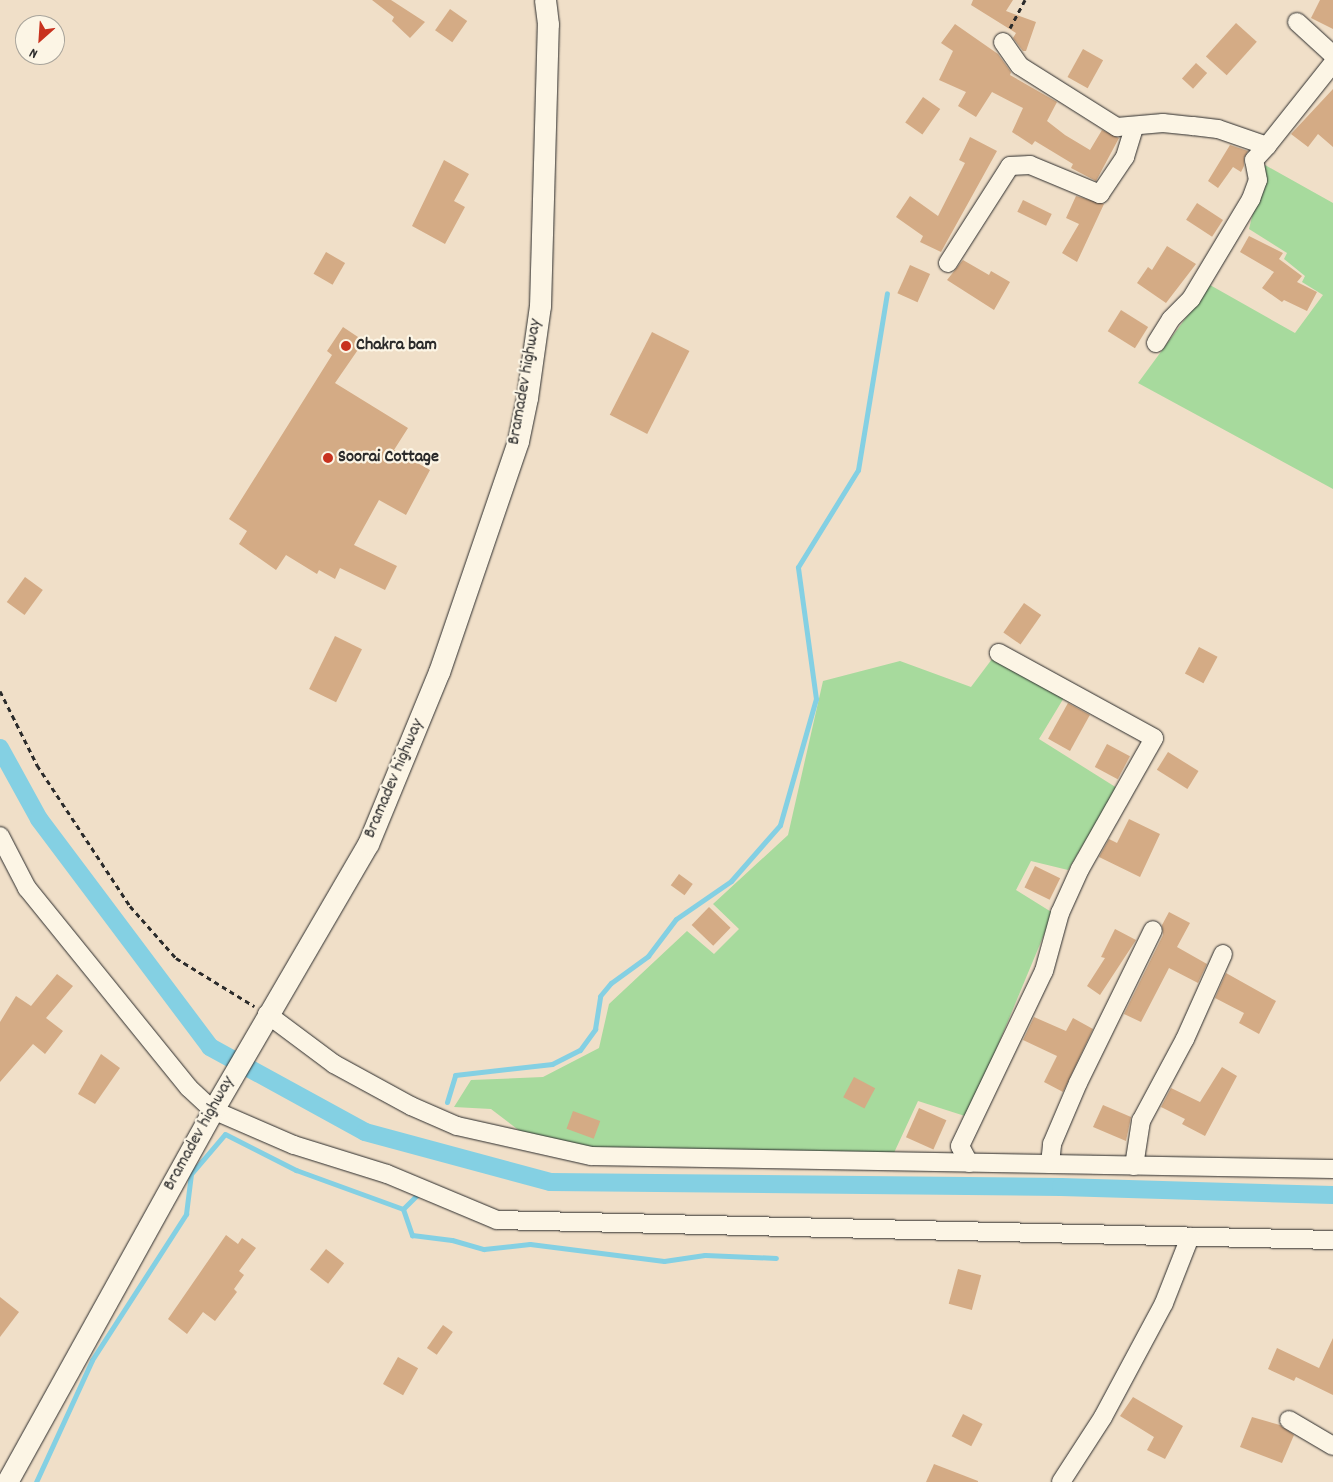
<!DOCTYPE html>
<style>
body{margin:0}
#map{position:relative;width:1333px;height:1482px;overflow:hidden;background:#f0dfc8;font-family:Dekko,sans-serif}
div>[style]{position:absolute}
.green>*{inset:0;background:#a7da9d}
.stream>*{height:5px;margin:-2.5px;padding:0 2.5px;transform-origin:2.5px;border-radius:2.5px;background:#84d0e3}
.canal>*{height:18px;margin:-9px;padding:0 9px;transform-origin:9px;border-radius:9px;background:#84d0e3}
.building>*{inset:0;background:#d4ab85;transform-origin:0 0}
.path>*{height:3px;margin-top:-1.5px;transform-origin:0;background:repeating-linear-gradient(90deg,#2b2b2b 0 5px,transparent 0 9px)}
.roads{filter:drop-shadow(0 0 1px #2b2b2b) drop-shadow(0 0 1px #2b2b2b)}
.minor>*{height:18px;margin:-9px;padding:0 9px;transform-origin:9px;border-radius:9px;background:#fcf5e5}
.tertiary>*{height:21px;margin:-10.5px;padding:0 10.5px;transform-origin:10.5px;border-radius:10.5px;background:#fcf5e5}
.dots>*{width:14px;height:14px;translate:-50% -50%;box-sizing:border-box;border:2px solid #fcf5e5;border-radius:50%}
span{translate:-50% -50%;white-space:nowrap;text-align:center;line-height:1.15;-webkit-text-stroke:4.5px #fcf5e5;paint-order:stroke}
.poi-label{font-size:18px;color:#2b2b2b;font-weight:700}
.left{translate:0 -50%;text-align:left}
.street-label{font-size:18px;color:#2b2b2b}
.north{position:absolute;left:15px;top:15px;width:50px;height:50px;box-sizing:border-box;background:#fcf5e5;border:1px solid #a8a49b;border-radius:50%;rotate:206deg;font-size:14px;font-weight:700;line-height:20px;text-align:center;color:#2b2b2b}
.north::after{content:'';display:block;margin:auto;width:18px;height:22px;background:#c8321e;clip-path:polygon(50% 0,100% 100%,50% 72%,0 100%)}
</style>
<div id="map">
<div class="green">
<div style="clip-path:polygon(1265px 165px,1333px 203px,1333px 489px,1138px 383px,1210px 285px,1295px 333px,1323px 295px,1302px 282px,1305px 276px,1284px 259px,1287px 253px,1249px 229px)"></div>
<div style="clip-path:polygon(995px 655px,1065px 696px,1039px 739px,1117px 788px,1068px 870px,1031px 861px,1016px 890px,1053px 913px,968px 1117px,918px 1101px,893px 1155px,591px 1148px,525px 1135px,491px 1109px,454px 1107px,471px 1080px,543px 1077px,599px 1048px,609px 1004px,687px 931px,714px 954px,739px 929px,713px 904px,788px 835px,823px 681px,900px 661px,971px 687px)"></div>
</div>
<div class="stream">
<div style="left:447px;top:1102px;width:28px;rotate:-73deg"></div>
<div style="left:455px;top:1075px;width:98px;rotate:-6.5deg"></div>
<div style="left:552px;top:1064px;width:31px;rotate:-27deg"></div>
<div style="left:580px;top:1050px;width:26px;rotate:-54deg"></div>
<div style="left:595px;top:1029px;width:33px;rotate:-81deg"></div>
<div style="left:600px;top:996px;width:17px;rotate:-50deg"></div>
<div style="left:611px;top:983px;width:46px;rotate:-36.1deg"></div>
<div style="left:648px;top:956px;width:46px;rotate:-52.9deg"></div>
<div style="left:676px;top:919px;width:67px;rotate:-34.6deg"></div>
<div style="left:731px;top:881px;width:74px;rotate:-48.8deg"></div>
<div style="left:780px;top:825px;width:131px;rotate:-74.1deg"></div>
<div style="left:816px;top:699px;width:133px;rotate:-97.8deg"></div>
<div style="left:798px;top:567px;width:114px;rotate:-58.3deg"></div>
<div style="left:858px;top:470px;width:179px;rotate:-80.7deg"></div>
<div style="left:418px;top:1194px;width:21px;rotate:135deg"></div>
<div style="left:403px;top:1209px;width:28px;rotate:71deg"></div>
<div style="left:412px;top:1235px;width:40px;rotate:7.1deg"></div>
<div style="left:452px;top:1240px;width:33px;rotate:16deg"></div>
<div style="left:484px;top:1249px;width:46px;rotate:-6.2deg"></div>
<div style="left:530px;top:1244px;width:135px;rotate:7.2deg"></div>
<div style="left:664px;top:1261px;width:41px;rotate:-8.3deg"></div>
<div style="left:705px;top:1255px;width:71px;rotate:2.4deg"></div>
<div style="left:36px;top:1482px;width:134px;rotate:-65.3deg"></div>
<div style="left:92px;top:1360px;width:174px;rotate:-57.2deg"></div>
<div style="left:186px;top:1214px;width:40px;rotate:-82.9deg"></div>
<div style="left:191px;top:1174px;width:52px;rotate:-49.6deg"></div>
<div style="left:225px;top:1134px;width:80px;rotate:26.9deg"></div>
<div style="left:296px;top:1170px;width:114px;rotate:20deg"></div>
</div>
<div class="canal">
<div style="left:0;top:748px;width:81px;rotate:61.2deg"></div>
<div style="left:39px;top:819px;width:285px;rotate:53.1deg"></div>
<div style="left:210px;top:1047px;width:177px;rotate:28.7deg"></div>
<div style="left:365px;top:1132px;width:192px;rotate:15.1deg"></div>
<div style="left:550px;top:1182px;width:511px;rotate:0.56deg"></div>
<div style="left:1061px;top:1187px;width:272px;rotate:1.7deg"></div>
</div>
<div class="building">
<div style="clip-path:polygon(372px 0,391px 0,425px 22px,410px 38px,392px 21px,394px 17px)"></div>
<div style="clip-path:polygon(973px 0,1013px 0,1006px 11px,1036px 22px,1026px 51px,1023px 51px,1013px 38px,1016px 33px,971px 5px)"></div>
<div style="clip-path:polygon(1320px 0,1333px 0,1333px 29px,1311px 18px)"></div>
<div style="left:450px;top:9px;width:21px;height:26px;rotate:35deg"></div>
<div style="left:1236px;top:23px;width:28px;height:45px;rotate:42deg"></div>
<div style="clip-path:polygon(955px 24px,998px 54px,1011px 72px,1010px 75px,1057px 102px,1047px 121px,1065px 135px,1090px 150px,1102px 130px,1119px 138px,1096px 181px,1071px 168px,1073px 164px,1035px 141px,1032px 145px,1012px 132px,1023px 108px,992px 92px,976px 117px,958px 106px,966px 92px,939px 80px,953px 51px,941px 43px)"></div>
<div style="left:1083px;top:49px;width:23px;height:32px;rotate:29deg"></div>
<div style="left:1196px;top:63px;width:15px;height:21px;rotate:42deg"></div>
<div style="clip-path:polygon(1333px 89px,1333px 147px,1318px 134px,1308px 147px,1291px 134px)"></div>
<div style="left:923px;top:97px;width:21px;height:31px;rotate:35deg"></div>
<div style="clip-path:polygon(970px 137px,997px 151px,941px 252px,920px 242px,923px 236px,896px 217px,910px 196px,938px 216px,965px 163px,959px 160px)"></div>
<div style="clip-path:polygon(1230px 145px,1248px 151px,1244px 158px,1244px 166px,1241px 172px,1233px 167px,1218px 188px,1208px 181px)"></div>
<div style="clip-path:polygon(444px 160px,469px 174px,454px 201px,465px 207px,445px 244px,412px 226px)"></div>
<div style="clip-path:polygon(1076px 196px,1104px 204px,1077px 262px,1062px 253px,1079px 224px,1066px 218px)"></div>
<div style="left:1023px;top:200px;width:32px;height:13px;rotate:26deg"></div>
<div style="left:1197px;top:203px;width:31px;height:20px;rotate:33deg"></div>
<div style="clip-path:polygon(1249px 236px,1283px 253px,1279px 259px,1302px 276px,1297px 282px,1317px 292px,1307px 311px,1284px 300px,1282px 302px,1262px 288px,1274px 272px,1240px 252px)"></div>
<div style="clip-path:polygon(1167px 246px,1196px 264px,1166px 303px,1137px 283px,1148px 267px,1152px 270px)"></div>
<div style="left:326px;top:252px;width:22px;height:25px;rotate:30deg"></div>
<div style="clip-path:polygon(963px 260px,989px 275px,991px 271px,1010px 282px,994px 310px,947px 280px)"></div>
<div style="left:910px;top:265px;width:22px;height:31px;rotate:24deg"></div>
<div style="left:1121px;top:310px;width:32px;height:25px;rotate:32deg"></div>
<div style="clip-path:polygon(343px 327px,364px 341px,335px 383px,408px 428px,394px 450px,430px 470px,406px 515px,379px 500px,354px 545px,397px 566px,385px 590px,340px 568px,335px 579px,319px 570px,317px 574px,286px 555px,276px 570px,239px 544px,247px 531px,229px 519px,332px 355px,327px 351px)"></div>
<div style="left:652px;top:332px;width:42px;height:93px;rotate:27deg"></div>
<div style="left:25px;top:577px;width:22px;height:31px;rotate:36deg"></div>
<div style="left:1024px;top:603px;width:21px;height:36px;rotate:35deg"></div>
<div style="left:335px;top:636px;width:30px;height:59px;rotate:26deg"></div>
<div style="left:1199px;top:647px;width:21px;height:30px;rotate:28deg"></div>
<div style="left:1068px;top:703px;width:25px;height:41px;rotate:29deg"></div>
<div style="left:1107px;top:744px;width:26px;height:26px;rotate:28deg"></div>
<div style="left:1168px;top:752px;width:36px;height:21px;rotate:32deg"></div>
<div style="clip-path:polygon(1129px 819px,1160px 834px,1140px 877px,1099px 857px,1109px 839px,1117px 843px)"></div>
<div style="left:1035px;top:866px;width:28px;height:24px;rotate:26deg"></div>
<div style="left:679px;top:874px;width:17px;height:14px;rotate:36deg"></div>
<div style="left:709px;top:907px;width:30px;height:25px;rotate:44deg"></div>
<div style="clip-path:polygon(1169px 912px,1190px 923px,1177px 947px,1207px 964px,1198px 983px,1169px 968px,1141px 1022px,1124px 1014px,1163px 935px,1162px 925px)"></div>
<div style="clip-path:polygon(1115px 929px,1136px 940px,1100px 995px,1087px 986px,1105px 958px,1101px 957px)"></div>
<div style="clip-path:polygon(1226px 973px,1276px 1001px,1259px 1034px,1239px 1023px,1244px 1013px,1215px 998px)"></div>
<div style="clip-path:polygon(57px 974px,73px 986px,46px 1018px,63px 1031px,45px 1054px,33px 1044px,0 1082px,0 1022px,16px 996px,31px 1006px)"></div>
<div style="clip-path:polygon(1034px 1017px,1066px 1031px,1073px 1018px,1093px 1029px,1063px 1092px,1044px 1082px,1057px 1056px,1023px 1040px)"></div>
<div style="clip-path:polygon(101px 1054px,120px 1068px,95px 1104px,78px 1094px)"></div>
<div style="clip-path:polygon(1222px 1067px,1237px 1076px,1205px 1136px,1182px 1124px,1185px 1119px,1161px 1107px,1171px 1088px,1200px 1102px)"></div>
<div style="left:854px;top:1077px;width:24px;height:23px;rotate:28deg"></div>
<div style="clip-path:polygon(1103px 1105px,1131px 1117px,1126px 1141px,1093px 1127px)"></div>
<div style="left:919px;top:1108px;width:30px;height:32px;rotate:24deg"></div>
<div style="left:573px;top:1111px;width:29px;height:19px;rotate:20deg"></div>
<div style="clip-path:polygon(226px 1235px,238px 1244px,242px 1238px,256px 1248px,239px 1271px,244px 1275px,234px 1289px,237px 1292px,215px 1321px,203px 1312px,187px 1334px,168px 1319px)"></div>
<div style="left:326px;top:1249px;width:23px;height:26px;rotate:38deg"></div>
<div style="left:958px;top:1269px;width:24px;height:36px;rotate:15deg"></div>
<div style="clip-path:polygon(0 1297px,19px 1312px,0 1337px)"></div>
<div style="left:443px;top:1325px;width:12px;height:28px;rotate:35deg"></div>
<div style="clip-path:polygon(1333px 1338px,1333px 1395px,1296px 1377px,1294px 1381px,1268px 1369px,1277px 1348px,1319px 1368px)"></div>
<div style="left:398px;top:1357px;width:23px;height:31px;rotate:29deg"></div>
<div style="clip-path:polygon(1133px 1397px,1183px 1426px,1165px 1459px,1147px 1450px,1154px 1437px,1120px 1416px)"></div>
<div style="left:963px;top:1414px;width:22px;height:25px;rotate:27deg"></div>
<div style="clip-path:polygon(1252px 1417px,1280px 1425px,1294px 1435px,1282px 1463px,1240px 1447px)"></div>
<div style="clip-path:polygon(934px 1464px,978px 1481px,978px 1482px,926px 1482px)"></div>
</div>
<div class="path">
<div style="left:1010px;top:28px;width:32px;rotate:-62deg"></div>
<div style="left:0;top:691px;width:83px;rotate:63.4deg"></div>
<div style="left:37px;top:765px;width:169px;rotate:56.6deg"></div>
<div style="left:130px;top:906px;width:69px;rotate:48.5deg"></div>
<div style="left:176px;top:958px;width:92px;rotate:31.6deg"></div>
</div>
<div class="roads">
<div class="minor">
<div style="left:1297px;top:22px;width:49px;rotate:42.5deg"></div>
<div style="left:1003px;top:42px;width:29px;rotate:55deg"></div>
<div style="left:1020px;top:66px;width:115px;rotate:32.2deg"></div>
<div style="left:1117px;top:127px;width:46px;rotate:-5deg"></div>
<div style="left:1163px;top:123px;width:30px;rotate:6deg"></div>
<div style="left:1193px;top:126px;width:25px;rotate:7deg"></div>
<div style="left:1218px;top:129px;width:52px;rotate:19.1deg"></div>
<div style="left:1267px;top:146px;width:106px;rotate:-51.5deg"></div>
<div style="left:948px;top:263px;width:115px;rotate:-57.4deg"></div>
<div style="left:1010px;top:166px;width:20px;rotate:-3deg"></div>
<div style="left:1030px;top:165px;width:76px;rotate:22.5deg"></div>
<div style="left:1100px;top:194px;width:45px;rotate:-56deg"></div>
<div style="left:1125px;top:157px;width:30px;rotate:-73deg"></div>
<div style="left:1156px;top:343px;width:28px;rotate:-58deg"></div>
<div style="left:1171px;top:319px;width:28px;rotate:-45deg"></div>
<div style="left:1191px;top:299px;width:117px;rotate:-59deg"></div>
<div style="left:1251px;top:199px;width:20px;rotate:-70deg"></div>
<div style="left:1258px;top:180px;width:20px;rotate:-101deg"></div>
<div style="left:1254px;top:160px;width:19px;rotate:-47deg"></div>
<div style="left:0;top:836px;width:59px;rotate:62.6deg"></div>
<div style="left:27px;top:888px;width:257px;rotate:51deg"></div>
<div style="left:189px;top:1088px;width:33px;rotate:43deg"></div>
<div style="left:213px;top:1110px;width:88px;rotate:23.4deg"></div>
<div style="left:294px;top:1145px;width:97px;rotate:17.3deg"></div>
<div style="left:387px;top:1174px;width:119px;rotate:22.7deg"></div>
<div style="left:497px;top:1220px;width:836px;rotate:1.37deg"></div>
<div style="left:267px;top:1014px;width:84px;rotate:36.7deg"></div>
<div style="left:334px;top:1064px;width:88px;rotate:28.6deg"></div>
<div style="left:411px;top:1106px;width:50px;rotate:23.5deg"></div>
<div style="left:457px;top:1126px;width:137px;rotate:12.6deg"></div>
<div style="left:591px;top:1156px;width:742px;rotate:1deg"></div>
<div style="left:969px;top:1163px;width:19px;rotate:-118deg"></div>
<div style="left:960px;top:1146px;width:194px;rotate:-64.4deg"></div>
<div style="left:1044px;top:971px;width:60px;rotate:-74.6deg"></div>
<div style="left:1060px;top:913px;width:48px;rotate:-65.6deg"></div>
<div style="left:1080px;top:869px;width:150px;rotate:-60.5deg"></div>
<div style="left:1154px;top:738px;width:177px;rotate:-151.3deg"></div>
<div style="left:1050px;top:1164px;width:20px;rotate:-84deg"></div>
<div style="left:1052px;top:1144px;width:66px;rotate:-66.9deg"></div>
<div style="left:1078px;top:1083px;width:170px;rotate:-63.9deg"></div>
<div style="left:1134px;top:1166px;width:46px;rotate:-81.2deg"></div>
<div style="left:1141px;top:1121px;width:93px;rotate:-61.8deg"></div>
<div style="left:1185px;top:1039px;width:93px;rotate:-65.9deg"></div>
<div style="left:1289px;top:1420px;width:51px;rotate:30.6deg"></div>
<div style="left:1061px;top:1482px;width:77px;rotate:-57.1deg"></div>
<div style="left:1103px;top:1417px;width:129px;rotate:-61.8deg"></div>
<div style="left:1164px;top:1303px;width:71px;rotate:-68.5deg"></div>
</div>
<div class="tertiary">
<div style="left:7px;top:1482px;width:425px;rotate:-61deg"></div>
<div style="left:213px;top:1110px;width:308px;rotate:-59.8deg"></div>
<div style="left:368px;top:844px;width:186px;rotate:-67.6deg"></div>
<div style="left:439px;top:672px;width:244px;rotate:-71.1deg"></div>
<div style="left:518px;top:441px;width:44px;rotate:-78.2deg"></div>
<div style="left:527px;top:398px;width:93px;rotate:-82deg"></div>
<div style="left:540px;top:306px;width:282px;rotate:-88.4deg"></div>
<div style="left:548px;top:24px;width:24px;rotate:-97deg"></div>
</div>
</div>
<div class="dots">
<div style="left:346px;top:346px;background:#c8321e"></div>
<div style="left:328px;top:458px;background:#c8321e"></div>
</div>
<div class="poi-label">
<span class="left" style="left:356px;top:346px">Chakra bam</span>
<span class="left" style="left:338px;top:458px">Soorai Cottage</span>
</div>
<div class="street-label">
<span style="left:526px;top:382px;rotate:-80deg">Bramadev highway</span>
<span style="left:395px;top:779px;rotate:-67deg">Bramadev highway</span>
<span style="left:200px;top:1134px;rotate:-61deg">Bramadev highway</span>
</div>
<div class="north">N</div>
</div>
